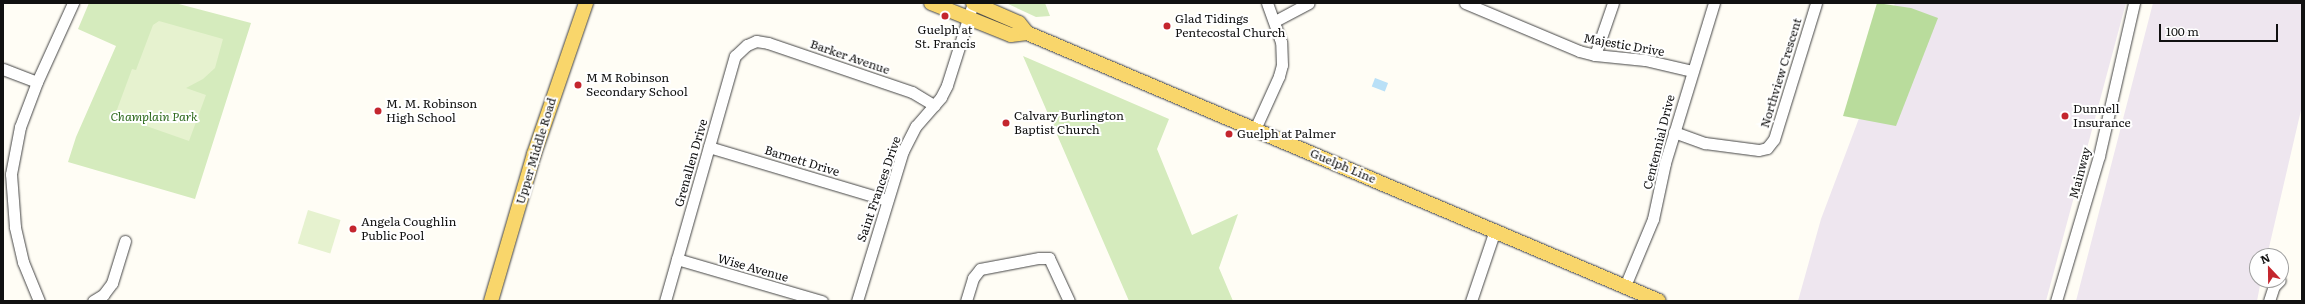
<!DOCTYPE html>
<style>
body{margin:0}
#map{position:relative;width:2305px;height:304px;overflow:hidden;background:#fffdf5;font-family:Literata,serif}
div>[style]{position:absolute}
.industrial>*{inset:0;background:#eee6ef}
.green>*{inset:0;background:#d5ebbd}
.forest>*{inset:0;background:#b9dc9c}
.pitch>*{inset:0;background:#e6f2cf;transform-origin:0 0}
.water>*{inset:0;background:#b9e0f7;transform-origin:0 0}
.roads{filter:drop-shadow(0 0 1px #444) drop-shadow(0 0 1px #444)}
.minor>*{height:11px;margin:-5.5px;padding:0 5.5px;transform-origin:5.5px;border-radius:5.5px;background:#fff}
.major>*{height:14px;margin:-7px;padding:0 7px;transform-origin:7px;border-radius:7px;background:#f9d66b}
.dots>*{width:11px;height:11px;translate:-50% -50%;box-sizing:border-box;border:2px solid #fff;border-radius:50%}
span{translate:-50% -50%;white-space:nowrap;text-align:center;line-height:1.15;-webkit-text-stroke:4px #fff;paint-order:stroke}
.poi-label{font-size:12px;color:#111}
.left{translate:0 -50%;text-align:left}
.street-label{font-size:12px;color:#111}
.park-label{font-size:12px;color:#2f6b1f;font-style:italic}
.frame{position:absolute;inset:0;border:4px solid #111;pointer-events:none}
.north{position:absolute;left:2249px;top:248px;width:40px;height:40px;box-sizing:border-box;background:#fff;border:1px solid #a0a0a0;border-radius:50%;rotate:338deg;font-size:11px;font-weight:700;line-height:16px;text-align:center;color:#111}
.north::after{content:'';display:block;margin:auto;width:14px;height:18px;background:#c4262e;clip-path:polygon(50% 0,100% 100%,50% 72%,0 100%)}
.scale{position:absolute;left:2159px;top:24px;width:119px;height:18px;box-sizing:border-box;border:2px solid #111;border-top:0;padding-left:5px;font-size:12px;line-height:14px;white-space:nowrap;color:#111;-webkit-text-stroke:3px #fff;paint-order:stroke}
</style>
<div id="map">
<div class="industrial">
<div style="clip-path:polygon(1895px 3px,2126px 3px,2046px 301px,1798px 301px,1821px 219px,1867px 97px)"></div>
<div style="clip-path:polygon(2153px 3px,2302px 3px,2302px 106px,2267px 256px,2257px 256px,2257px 280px,2261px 280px,2257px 301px,2076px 301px)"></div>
</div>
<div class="green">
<div style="clip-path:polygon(89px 3px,175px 3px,251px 23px,195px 199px,68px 162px,76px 137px,116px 46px,78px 29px)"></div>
<div style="clip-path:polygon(1006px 3px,1045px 3px,1050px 16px,1036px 17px)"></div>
<div style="clip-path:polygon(1023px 56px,1169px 119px,1157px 149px,1192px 235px,1238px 214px,1219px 268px,1233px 301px,1129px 301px)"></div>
</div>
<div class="forest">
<div style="clip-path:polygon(1877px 3px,1911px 8px,1938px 18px,1896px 126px,1843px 116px)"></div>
</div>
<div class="pitch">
<div style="clip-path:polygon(159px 21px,223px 39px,215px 68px,203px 79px,186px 88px,206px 95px,189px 141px,115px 115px,132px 69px,136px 70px,153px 25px)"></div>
<div style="left:308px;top:210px;width:34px;height:35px;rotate:17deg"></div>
</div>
<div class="water">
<div style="left:1375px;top:78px;width:14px;height:9px;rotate:21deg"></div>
</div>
<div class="roads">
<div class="minor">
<div style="left:1465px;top:3px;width:124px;rotate:22.8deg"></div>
<div style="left:1579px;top:51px;width:16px;rotate:14deg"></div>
<div style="left:1595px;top:55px;width:50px;rotate:5.7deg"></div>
<div style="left:1645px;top:60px;width:48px;rotate:13.2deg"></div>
<div style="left:1275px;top:21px;width:38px;rotate:-28deg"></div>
<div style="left:1595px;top:55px;width:55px;rotate:-70.9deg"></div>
<div style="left:3px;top:69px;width:36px;rotate:21deg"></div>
<div style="left:1255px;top:129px;width:58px;rotate:-65.6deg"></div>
<div style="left:1279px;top:76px;width:11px;rotate:-75deg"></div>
<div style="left:1282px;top:65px;width:23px;rotate:-92deg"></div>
<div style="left:1281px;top:42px;width:41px;rotate:-109.7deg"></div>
<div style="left:1674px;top:132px;width:33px;rotate:20deg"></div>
<div style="left:1705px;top:143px;width:54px;rotate:7.4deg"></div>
<div style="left:1759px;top:150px;width:8px;rotate:-14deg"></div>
<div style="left:1767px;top:148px;width:11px;rotate:-52deg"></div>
<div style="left:1774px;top:139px;width:142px;rotate:-72.8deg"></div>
<div style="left:709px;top:147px;width:186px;rotate:16.6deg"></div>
<div style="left:677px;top:259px;width:151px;rotate:16.2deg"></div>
<div style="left:1625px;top:286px;width:73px;rotate:-67.3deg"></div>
<div style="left:1653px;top:219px;width:57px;rotate:-77.9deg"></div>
<div style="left:1665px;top:163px;width:167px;rotate:-73deg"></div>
<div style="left:39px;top:301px;width:42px;rotate:-112.3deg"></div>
<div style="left:23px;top:262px;width:36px;rotate:-103deg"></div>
<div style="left:15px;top:227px;width:53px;rotate:-94.3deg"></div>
<div style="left:11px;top:174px;width:48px;rotate:-79.2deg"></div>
<div style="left:20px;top:127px;width:48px;rotate:-69.3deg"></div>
<div style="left:37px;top:82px;width:87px;rotate:-65.5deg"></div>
<div style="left:93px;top:301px;width:12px;rotate:-31deg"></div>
<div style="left:103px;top:295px;width:15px;rotate:-53deg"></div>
<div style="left:112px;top:283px;width:44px;rotate:-72.8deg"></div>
<div style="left:665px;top:301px;width:255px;rotate:-74.1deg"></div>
<div style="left:735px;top:56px;width:16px;rotate:-43deg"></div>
<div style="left:747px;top:45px;width:10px;rotate:-24deg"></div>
<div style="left:756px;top:41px;width:12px;rotate:9deg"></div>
<div style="left:768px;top:43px;width:152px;rotate:18.8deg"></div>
<div style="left:912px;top:92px;width:26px;rotate:31deg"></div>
<div style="left:857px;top:301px;width:157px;rotate:-73deg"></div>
<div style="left:903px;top:151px;width:28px;rotate:-63deg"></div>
<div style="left:916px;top:126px;width:38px;rotate:-49deg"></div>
<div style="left:941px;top:97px;width:13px;rotate:-63deg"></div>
<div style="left:947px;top:85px;width:86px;rotate:-72.4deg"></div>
<div style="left:966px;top:301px;width:24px;rotate:-73deg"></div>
<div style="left:973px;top:278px;width:11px;rotate:-52deg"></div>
<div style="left:980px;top:269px;width:60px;rotate:-10.6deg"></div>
<div style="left:1039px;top:258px;width:10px"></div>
<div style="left:1049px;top:258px;width:47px;rotate:65.1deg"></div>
<div style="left:1471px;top:301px;width:75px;rotate:-71.3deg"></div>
<div style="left:2056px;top:301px;width:151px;rotate:-73.5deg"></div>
<div style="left:2099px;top:156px;width:157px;rotate:-77.1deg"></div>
<div style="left:2269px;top:301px;width:16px;rotate:-72deg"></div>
<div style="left:2274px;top:286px;width:8px;rotate:-45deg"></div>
</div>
<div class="major">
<div style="left:931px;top:3px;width:86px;rotate:21.8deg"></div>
<div style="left:1011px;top:35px;width:16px;rotate:-7deg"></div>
<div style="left:1027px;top:33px;width:686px;rotate:22.98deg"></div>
<div style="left:973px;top:3px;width:50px;rotate:23.5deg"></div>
<div style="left:1019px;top:23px;width:13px;rotate:51deg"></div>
<div style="left:491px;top:301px;width:153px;rotate:-73.7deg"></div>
<div style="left:534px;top:154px;width:160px;rotate:-71deg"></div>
</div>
</div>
<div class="dots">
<div style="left:945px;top:16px;background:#c4262e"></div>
<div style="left:1167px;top:26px;background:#c4262e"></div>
<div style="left:578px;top:85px;background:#c4262e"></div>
<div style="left:378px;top:111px;background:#c4262e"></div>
<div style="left:2065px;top:116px;background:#c4262e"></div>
<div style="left:1006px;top:123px;background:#c4262e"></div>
<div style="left:1229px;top:134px;background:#c4262e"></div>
<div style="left:353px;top:229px;background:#c4262e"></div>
</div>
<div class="poi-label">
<span class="left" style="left:1175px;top:26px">Glad Tidings<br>Pentecostal Church</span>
<span style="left:945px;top:37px">Guelph at<br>St. Francis</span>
<span class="left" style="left:586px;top:85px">M M Robinson<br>Secondary School</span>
<span class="left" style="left:386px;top:111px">M. M. Robinson<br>High School</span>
<span class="left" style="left:2073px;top:116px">Dunnell<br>Insurance</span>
<span class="left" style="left:1014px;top:123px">Calvary Burlington<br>Baptist Church</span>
<span class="left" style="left:1237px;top:134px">Guelph at Palmer</span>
<span class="left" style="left:361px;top:229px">Angela Coughlin<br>Public Pool</span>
</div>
<div class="street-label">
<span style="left:1624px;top:45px;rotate:10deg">Majestic Drive</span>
<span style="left:850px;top:57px;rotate:19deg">Barker Avenue</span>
<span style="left:1781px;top:73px;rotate:-73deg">Northview Crescent</span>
<span style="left:1659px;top:142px;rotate:-76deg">Centennial Drive</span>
<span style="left:536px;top:151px;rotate:-73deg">Upper Middle Road</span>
<span style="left:802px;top:161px;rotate:17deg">Barnett Drive</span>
<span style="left:691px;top:163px;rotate:-74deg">Grenallen Drive</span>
<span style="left:1343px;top:166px;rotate:23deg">Guelph Line</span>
<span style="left:2080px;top:173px;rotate:-75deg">Mainway</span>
<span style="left:879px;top:189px;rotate:-71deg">Saint Frances Drive</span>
<span style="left:753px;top:268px;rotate:16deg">Wise Avenue</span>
</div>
<div class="park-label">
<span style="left:154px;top:117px">Champlain Park</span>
</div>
<div class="frame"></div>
<div class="north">N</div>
<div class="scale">100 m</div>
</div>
